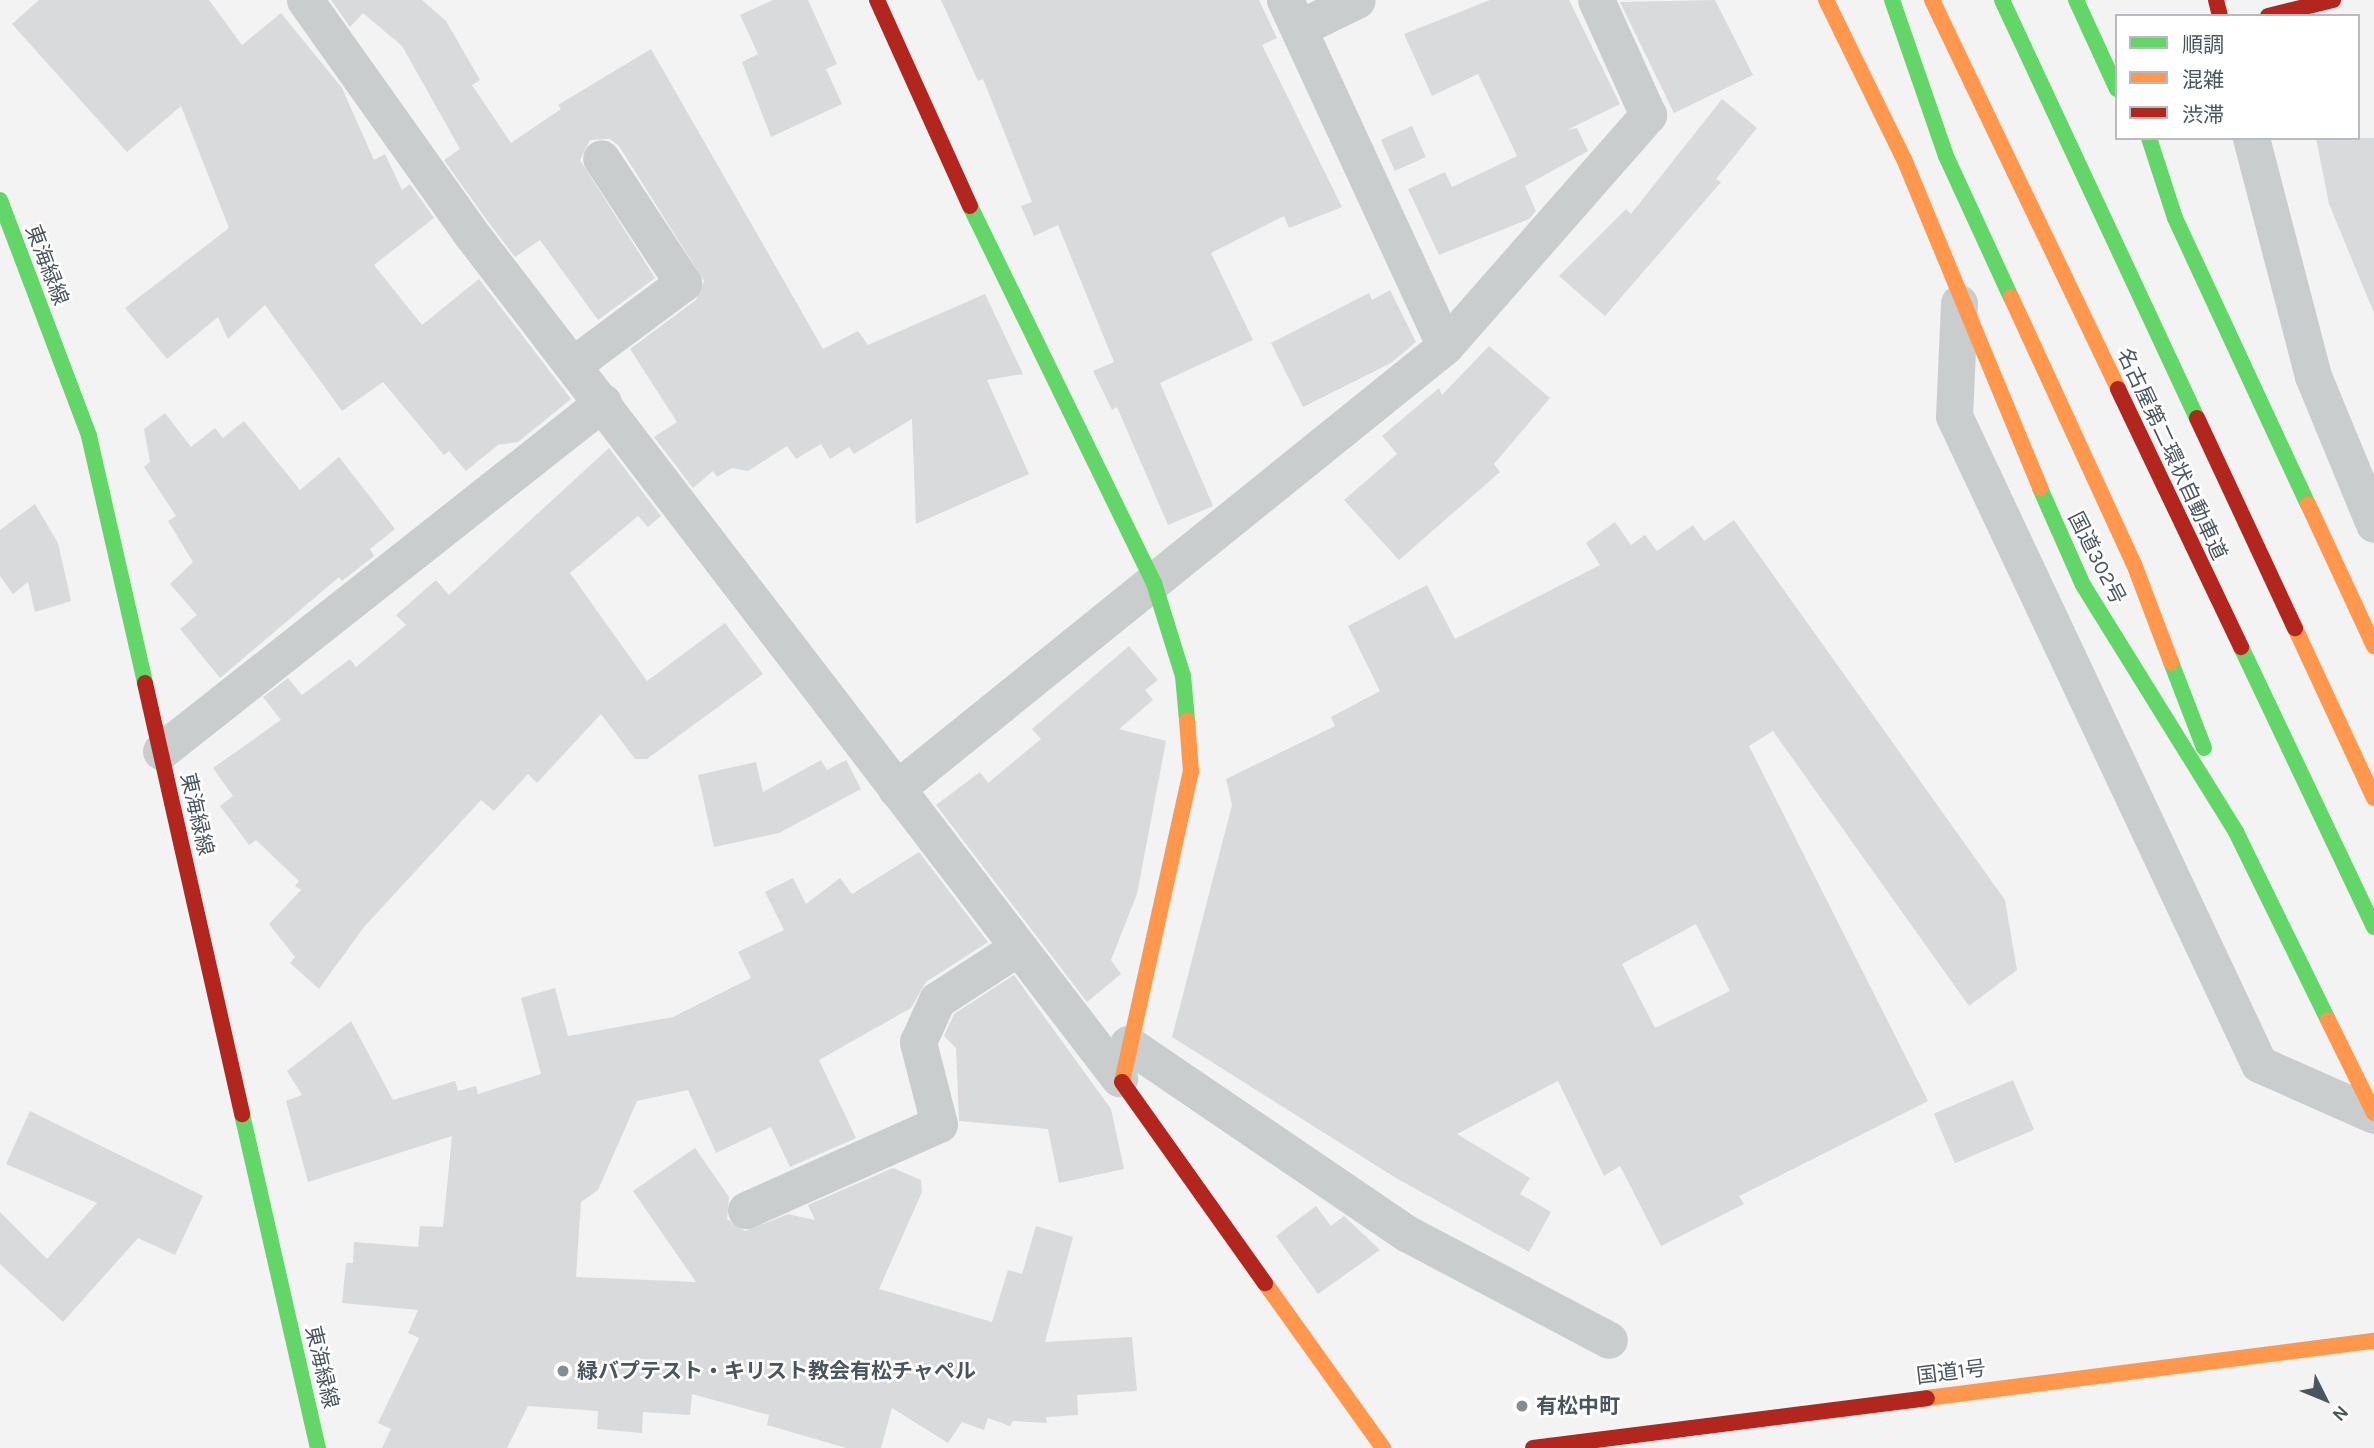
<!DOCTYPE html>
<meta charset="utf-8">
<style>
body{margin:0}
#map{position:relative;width:2374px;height:1448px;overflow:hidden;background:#f3f3f3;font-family:Karla,"Noto Sans JP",sans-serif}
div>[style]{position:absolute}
.building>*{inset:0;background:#d9dadb;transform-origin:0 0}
.street>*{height:37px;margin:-18.5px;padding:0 18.5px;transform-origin:18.5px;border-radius:18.5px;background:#cacdce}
.fast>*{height:16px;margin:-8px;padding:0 8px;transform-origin:8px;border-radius:8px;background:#63d668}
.slow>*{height:16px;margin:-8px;padding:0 8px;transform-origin:8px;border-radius:8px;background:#ff974d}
.jam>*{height:16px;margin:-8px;padding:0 8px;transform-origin:8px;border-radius:8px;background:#b3261e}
.dots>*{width:19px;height:19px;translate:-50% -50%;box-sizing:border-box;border:4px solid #fff;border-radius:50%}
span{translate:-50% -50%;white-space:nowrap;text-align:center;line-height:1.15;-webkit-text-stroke:5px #fff;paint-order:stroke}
.street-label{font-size:21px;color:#4a565e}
.poi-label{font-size:21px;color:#4a565e;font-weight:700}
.left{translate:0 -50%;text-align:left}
.legend{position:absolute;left:2115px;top:14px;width:245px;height:126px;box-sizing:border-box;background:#fff;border:2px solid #b7bbbf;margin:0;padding:9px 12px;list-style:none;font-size:21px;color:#4a565e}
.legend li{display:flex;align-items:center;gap:14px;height:35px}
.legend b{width:35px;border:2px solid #b7bbbf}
.north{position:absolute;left:2290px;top:1364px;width:70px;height:70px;-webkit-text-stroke:5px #fff;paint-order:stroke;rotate:133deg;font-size:19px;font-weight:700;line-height:28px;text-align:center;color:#4a565e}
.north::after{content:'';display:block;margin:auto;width:24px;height:32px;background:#4a565e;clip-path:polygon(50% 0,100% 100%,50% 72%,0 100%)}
</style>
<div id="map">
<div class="building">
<div style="clip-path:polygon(39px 0,209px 0,242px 45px,281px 13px,342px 88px,374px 160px,385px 154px,402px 190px,410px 184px,434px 218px,374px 265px,422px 325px,479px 279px,571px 399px,518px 442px,498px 445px,466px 471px,449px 451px,444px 455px,383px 382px,342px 411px,265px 305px,228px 339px,218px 317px,167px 359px,125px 308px,229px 228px,181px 106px,127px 152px,12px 24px)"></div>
<div style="clip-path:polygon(331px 0,422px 0,446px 21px,480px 80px,472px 85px,511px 143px,561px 109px,558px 105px,651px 49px,823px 349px,858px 331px,868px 345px,985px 294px,1023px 374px,987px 380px,1029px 474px,916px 524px,912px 419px,854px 454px,849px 447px,830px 459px,821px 444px,796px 459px,787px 446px,748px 471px,732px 468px,717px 477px,713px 471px,693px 488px,654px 437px,677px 422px,630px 349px,696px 300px,704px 281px,619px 146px,610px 139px,590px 140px,580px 160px,655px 278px,598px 320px,540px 240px,515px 257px,486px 219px,444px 160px,460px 149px,402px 46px,363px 13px,350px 27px)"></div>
<div style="clip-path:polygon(773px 0,808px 0,837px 64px,826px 69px,842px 104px,771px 137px,742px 62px,758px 54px,740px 15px)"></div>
<div style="clip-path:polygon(941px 0,1259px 0,1277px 38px,1262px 45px,1342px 207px,1289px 228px,1284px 216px,1211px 253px,1253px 340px,1160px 383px,1213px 506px,1168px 525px,1117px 407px,1112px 410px,1093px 371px,1114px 362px,1058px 225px,1034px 236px,1021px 206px,1032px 202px,983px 79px,978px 81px)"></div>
<div style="clip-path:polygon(1490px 0,1569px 0,1620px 104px,1567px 130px,1577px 128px,1588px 151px,1525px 186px,1536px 211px,1529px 219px,1439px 255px,1408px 189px,1445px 172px,1452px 187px,1517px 156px,1478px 74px,1432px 96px,1404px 34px)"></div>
<div style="clip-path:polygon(1715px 0,1753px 75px,1674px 113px,1620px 2px)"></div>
<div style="clip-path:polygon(1722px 99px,1757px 128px,1716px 179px,1721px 182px,1605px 316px,1559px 276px,1626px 209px,1631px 214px)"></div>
<div style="left:1412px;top:126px;width:34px;height:34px;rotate:66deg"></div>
<div style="clip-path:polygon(2316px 138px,2374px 138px,2374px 313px,2329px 204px)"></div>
<div style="clip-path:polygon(1390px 290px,1416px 342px,1391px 363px,1303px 407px,1271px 343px,1369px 293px,1372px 300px)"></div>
<div style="clip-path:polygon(1489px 346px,1550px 398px,1494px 464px,1500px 472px,1399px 560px,1344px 500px,1397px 454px,1382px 436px,1439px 388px,1442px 395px)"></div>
<div style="clip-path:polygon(165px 413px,191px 447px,215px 428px,223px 438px,244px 421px,300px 490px,339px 457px,395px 529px,370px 549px,374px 556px,342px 581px,339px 577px,220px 678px,180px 629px,197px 615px,170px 584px,193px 562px,168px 521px,176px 516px,144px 467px,150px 462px,144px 429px)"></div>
<div style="clip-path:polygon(609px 448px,661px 516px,648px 527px,638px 516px,570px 573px,647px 681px,725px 623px,763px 674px,647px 759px,635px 759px,601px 714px,537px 783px,528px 774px,494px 811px,481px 800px,364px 927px,319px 989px,290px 963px,295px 957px,269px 924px,301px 890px,295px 886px,299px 881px,256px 840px,249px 845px,220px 806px,233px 796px,213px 768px,281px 720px,263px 697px,288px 678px,302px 695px,350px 659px,356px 667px,406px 625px,396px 615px,436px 580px,449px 595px)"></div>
<div style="clip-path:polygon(35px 504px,58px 543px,71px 601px,35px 612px,28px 582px,13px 594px,0 576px,0 530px)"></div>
<div style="clip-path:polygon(evenodd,1734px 520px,2005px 900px,2017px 970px,1969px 1006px,1773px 731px,1749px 746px,1928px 1101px,1739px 1196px,1744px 1204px,1661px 1246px,1620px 1166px,1604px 1176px,1558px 1081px,1457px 1134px,1530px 1178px,1520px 1194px,1551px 1212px,1529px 1252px,1396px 1178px,1172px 1037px,1232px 805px,1226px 779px,1335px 726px,1331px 717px,1380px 691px,1348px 626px,1427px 585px,1455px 639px,1600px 565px,1586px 543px,1615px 522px,1631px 545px,1645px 535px,1657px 551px,1693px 525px,1704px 541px,1734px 520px,1696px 924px,1730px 991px,1655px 1028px,1622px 964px,1696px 924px)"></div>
<div style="clip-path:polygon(1129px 646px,1158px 680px,1145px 690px,1153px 700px,1119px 729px,1166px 741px,1137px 894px,1111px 960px,1121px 974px,1087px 1002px,936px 805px,980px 772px,988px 783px,1041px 739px,1032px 729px)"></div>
<div style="clip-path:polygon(821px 760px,827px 770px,846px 760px,861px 789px,779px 833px,714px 847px,698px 775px,756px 762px,763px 792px)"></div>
<div style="clip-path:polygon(919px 852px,988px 942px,926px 982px,911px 1008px,819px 1060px,856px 1138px,790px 1167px,771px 1127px,716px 1153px,688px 1090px,637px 1101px,598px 1190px,581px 1202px,576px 1277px,696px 1282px,633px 1191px,695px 1148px,729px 1197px,727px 1219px,745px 1231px,788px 1214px,815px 1220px,808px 1205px,893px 1168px,921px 1180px,922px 1192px,879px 1289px,992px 1322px,1008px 1270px,1022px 1274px,1036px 1226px,1073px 1237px,1045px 1342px,1132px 1337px,1137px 1391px,1077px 1395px,1078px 1415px,1046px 1417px,1047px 1423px,1013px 1421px,1010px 1426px,988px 1418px,984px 1430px,962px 1422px,948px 1443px,892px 1408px,881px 1448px,846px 1448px,767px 1425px,769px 1415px,692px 1394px,690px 1415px,643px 1412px,642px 1433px,597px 1429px,598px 1411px,528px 1406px,507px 1448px,382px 1448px,391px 1429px,378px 1423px,419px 1338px,408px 1333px,418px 1310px,342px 1303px,346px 1263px,353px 1263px,354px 1242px,418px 1247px,420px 1226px,443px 1227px,452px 1136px,308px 1182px,286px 1101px,302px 1095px,287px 1071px,351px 1021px,393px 1100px,455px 1081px,458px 1091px,476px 1086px,478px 1094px,541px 1074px,521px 998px,555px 988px,568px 1036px,673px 1017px,751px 978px,738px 952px,784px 930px,765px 892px,793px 878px,806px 904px,840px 878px,852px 894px)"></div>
<div style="clip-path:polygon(1014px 975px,1111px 1109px,1124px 1169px,1059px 1183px,1048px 1129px,959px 1121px,956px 1048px,944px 1036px,954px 1014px)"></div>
<div style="left:2013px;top:1080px;width:54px;height:86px;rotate:67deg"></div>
<div style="clip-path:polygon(30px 1111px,203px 1196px,175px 1255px,138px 1238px,63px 1322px,0 1264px,0 1212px,47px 1259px,97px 1203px,6px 1164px)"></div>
<div style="clip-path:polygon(1316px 1206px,1331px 1226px,1344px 1216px,1380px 1250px,1318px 1294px,1276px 1236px)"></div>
</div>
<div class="street">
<div style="left:305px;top:0;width:283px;rotate:54.6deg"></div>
<div style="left:469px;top:231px;width:1068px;rotate:52.5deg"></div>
<div style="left:1285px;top:0;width:381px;rotate:65.2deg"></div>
<div style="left:1299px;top:28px;width:64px;rotate:-25.8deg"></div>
<div style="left:2251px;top:138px;width:246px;rotate:75.4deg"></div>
<div style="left:2313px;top:376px;width:160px;rotate:67.6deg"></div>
<div style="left:1959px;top:303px;width:113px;rotate:92.5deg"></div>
<div style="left:1954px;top:416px;width:716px;rotate:64.79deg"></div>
<div style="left:2259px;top:1064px;width:126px;rotate:23.9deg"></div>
<div style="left:574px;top:364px;width:136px;rotate:-36.6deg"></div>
<div style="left:683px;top:283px;width:149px;rotate:-123.3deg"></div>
<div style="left:161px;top:751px;width:563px;rotate:-38.29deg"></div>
<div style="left:896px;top:789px;width:705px;rotate:-38.9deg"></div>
<div style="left:1445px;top:346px;width:308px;rotate:-48.7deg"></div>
<div style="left:1648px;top:115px;width:126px;rotate:-114.3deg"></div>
<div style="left:1128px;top:1044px;width:338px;rotate:34.2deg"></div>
<div style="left:1408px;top:1234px;width:227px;rotate:27.8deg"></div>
<div style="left:746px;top:1210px;width:211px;rotate:-24deg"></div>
<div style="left:939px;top:1124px;width:85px;rotate:-104.4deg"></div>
<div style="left:918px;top:1042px;width:46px;rotate:-65.7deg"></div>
<div style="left:937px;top:1000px;width:92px;rotate:-33deg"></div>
</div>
<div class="fast">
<div style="left:1892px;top:0;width:165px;rotate:70.9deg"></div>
<div style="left:1946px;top:156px;width:155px;rotate:65.3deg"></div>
<div style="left:2002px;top:0;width:461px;rotate:65deg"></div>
<div style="left:2076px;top:0;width:98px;rotate:65.3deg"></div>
<div style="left:2149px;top:138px;width:84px;rotate:72deg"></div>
<div style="left:2175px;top:218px;width:315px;rotate:65.1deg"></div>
<div style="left:0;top:200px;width:252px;rotate:69.3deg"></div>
<div style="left:89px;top:436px;width:253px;rotate:77.2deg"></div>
<div style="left:970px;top:206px;width:420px;rotate:64deg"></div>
<div style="left:1154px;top:583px;width:97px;rotate:72.7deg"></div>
<div style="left:1183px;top:676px;width:44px;rotate:84.8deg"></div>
<div style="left:2040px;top:488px;width:106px;rotate:66.1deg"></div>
<div style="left:2083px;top:585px;width:291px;rotate:58.2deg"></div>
<div style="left:2236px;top:832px;width:209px;rotate:63.9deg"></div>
<div style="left:2241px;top:647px;width:310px;rotate:64.6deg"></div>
<div style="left:2171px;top:662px;width:92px;rotate:69deg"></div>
<div style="left:242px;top:1114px;width:343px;rotate:77.2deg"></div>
</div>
<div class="slow">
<div style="left:1826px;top:0;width:177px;rotate:63.9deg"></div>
<div style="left:1904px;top:159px;width:356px;rotate:67.5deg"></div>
<div style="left:1932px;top:0;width:431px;rotate:64.4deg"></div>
<div style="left:2011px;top:297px;width:294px;rotate:65.3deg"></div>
<div style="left:2134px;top:564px;width:105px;rotate:69.3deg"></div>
<div style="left:2308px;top:504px;width:157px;rotate:65.1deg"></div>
<div style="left:2295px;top:628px;width:187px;rotate:65.1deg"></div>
<div style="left:2328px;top:1020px;width:104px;rotate:63.7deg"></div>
<div style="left:1122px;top:1082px;width:318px;rotate:-77.5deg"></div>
<div style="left:1191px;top:772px;width:52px;rotate:-94.4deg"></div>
<div style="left:1265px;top:1283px;width:203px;rotate:54.4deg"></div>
<div style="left:1927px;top:1398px;width:451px;rotate:-7.3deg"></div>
</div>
<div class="jam">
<div style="left:877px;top:0;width:226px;rotate:65.7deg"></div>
<div style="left:2216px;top:0;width:16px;rotate:76deg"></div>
<div style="left:2268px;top:16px;width:67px;rotate:-13.8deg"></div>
<div style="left:2118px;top:389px;width:286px;rotate:64.5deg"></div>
<div style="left:2197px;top:418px;width:232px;rotate:65deg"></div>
<div style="left:145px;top:683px;width:442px;rotate:77.3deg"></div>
<div style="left:1122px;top:1082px;width:247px;rotate:54.6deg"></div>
<div style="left:1533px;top:1448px;width:397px;rotate:-7.2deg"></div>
</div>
<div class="dots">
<div style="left:563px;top:1371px;background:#858d92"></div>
<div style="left:1522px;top:1406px;background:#858d92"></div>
</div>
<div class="street-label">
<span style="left:47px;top:265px;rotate:69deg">東海緑線</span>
<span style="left:2172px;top:454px;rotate:65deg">名古屋第二環状自動車道</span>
<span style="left:2097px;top:558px;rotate:63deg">国道302号</span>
<span style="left:197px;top:814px;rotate:77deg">東海緑線</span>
<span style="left:322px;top:1367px;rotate:77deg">東海緑線</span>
<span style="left:1951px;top:1372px;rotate:-7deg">国道1号</span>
</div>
<div class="poi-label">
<span class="left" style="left:577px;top:1371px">緑バプテスト・キリスト教会有松チャペル</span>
<span class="left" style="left:1536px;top:1406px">有松中町</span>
</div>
<ul class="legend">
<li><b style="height:9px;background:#63d668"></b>順調</li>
<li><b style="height:9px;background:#ff974d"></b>混雑</li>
<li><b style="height:9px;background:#b3261e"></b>渋滞</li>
</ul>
<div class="north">N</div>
</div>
